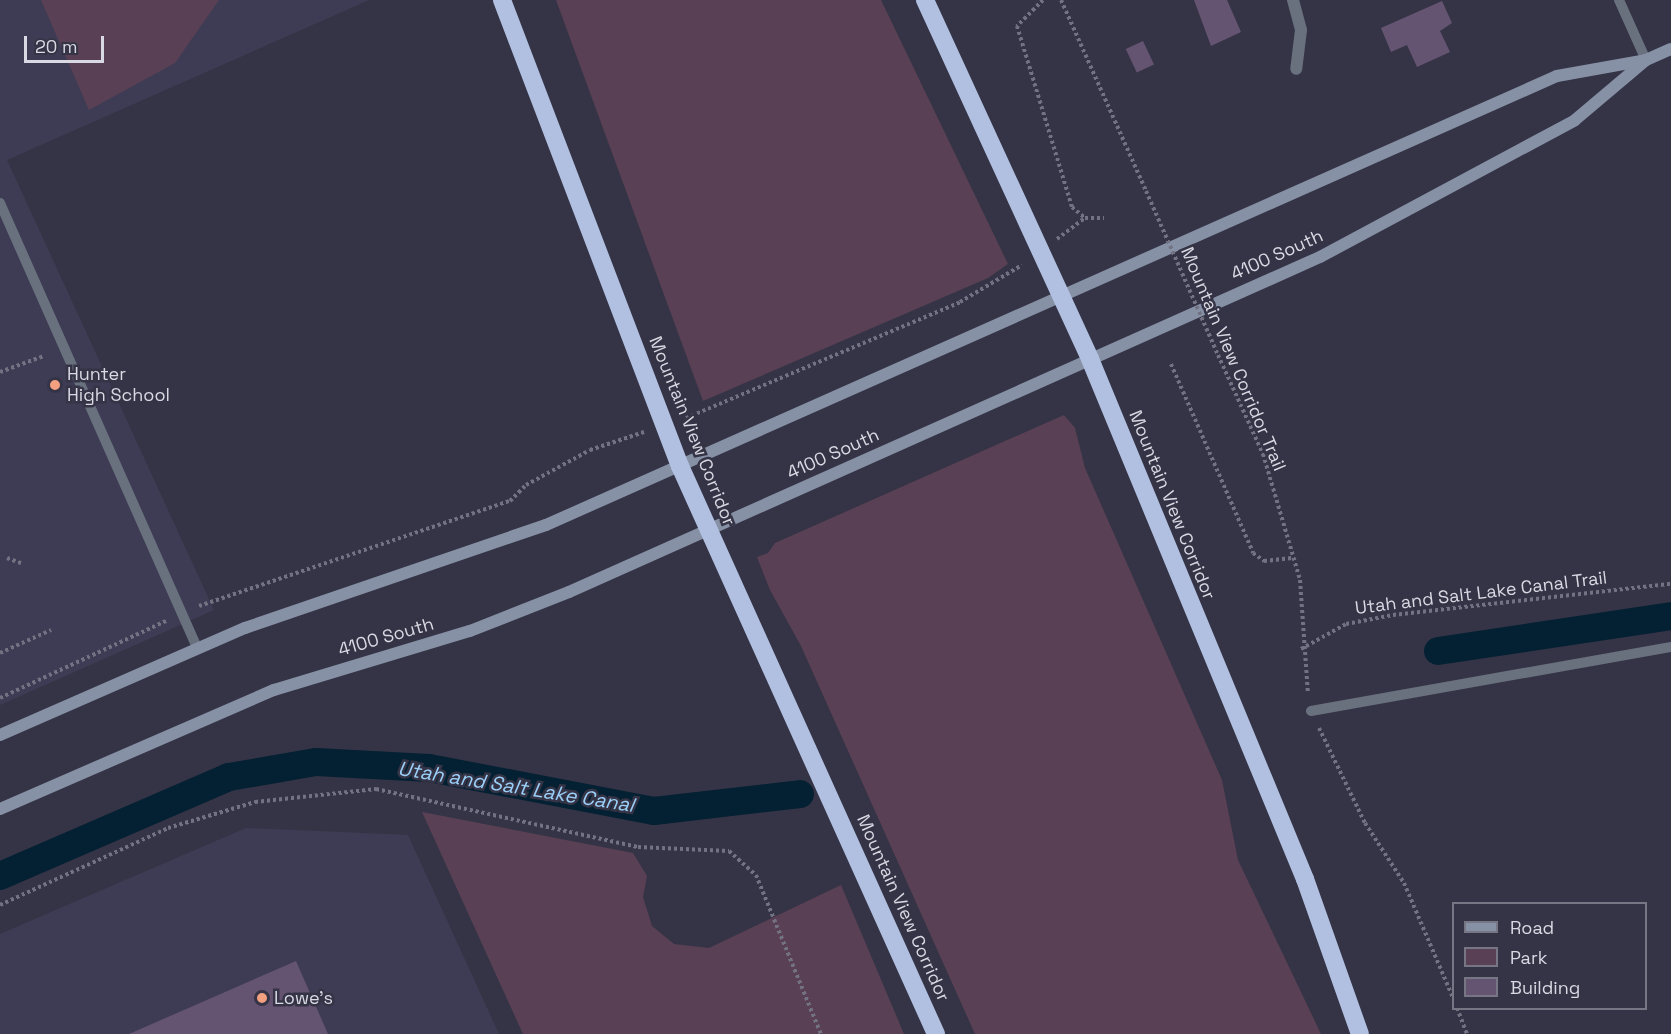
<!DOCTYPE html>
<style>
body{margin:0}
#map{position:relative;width:1671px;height:1034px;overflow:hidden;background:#353446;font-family:"Space Grotesk",sans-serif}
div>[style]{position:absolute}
.built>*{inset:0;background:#3e3c54}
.green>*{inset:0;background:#594054}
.canal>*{height:28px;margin:-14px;padding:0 14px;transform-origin:14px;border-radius:14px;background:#042033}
.building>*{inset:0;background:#655471;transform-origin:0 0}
.path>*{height:4px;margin-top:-2px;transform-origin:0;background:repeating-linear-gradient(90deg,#737282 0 3px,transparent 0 6px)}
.lane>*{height:10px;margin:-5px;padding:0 5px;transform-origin:5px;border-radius:5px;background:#6a717e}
.street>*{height:12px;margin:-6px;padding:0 6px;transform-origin:6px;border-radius:6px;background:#6a717e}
.secondary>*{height:12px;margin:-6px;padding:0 6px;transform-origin:6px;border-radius:6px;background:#8791a6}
.highway>*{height:18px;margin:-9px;padding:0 9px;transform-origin:9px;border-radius:9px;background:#b1c0e1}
.path-bridge>*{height:4px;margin-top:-2px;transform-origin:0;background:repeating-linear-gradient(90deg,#737282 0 3px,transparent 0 6px)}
.dots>*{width:16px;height:16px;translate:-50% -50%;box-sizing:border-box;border:3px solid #353446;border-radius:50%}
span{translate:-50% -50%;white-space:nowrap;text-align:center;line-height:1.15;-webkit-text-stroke:5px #353446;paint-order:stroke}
.street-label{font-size:18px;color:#d9d9e4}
.poi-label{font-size:18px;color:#d9d9e4}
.left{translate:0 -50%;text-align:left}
.water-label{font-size:20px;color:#9bd0f9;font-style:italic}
.legend{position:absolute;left:1452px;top:902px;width:195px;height:108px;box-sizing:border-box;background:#353446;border:2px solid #777685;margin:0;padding:8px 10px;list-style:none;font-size:18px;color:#d9d9e4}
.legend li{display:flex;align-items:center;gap:12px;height:30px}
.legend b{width:30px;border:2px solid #777685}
.scale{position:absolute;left:24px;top:36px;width:80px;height:27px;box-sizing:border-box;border:3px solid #d9d9e4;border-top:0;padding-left:8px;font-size:18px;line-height:21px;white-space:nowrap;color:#d9d9e4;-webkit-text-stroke:4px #353446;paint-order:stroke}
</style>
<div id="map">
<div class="built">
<div style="clip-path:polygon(0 0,369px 0,7px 160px,214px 610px,0 705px)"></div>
<div style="clip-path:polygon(246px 828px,408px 835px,499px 1034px,0 1034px,0 934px)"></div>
</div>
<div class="green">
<div style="clip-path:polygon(41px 0,219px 0,175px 63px,89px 110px)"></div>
<div style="clip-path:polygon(556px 0,881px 0,1008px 264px,988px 278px,703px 401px)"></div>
<div style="clip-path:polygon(1064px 415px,1075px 428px,1085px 468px,1222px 780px,1238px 860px,1321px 1034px,975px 1034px,801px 646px,770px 590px,757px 557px,768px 553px,775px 543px)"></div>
<div style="clip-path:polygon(422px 812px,633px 853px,647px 876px,643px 897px,652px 926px,674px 944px,709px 948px,841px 885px,904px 1034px,523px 1034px)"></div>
</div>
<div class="canal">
<div style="left:1438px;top:651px;width:236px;rotate:-8.5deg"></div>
<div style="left:0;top:876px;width:249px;rotate:-23.4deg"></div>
<div style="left:229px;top:777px;width:88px;rotate:-9.8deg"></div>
<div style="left:316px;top:762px;width:113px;rotate:3deg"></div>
<div style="left:429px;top:768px;width:229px;rotate:10.8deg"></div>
<div style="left:654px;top:811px;width:147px;rotate:-6.6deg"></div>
</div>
<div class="building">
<div style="clip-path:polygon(1194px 0,1227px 0,1241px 32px,1211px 46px)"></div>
<div style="clip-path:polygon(1442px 1px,1452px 23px,1440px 31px,1450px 52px,1417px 67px,1407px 45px,1391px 52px,1381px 28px)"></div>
<div style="left:1143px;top:41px;width:26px;height:19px;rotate:65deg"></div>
<div style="clip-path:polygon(296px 961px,328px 1034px,129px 1034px)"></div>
</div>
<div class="path">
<div style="left:1043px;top:0;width:37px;rotate:135deg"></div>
<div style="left:1017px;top:26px;width:189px;rotate:73.1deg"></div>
<div style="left:1072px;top:207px;width:17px;rotate:40deg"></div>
<div style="left:1061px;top:0;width:209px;rotate:66deg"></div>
<div style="left:1057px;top:239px;width:35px;rotate:-37deg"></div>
<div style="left:1085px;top:218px;width:19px"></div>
<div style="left:1218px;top:355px;width:109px;rotate:65.6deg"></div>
<div style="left:1263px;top:454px;width:131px;rotate:73.6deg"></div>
<div style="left:1300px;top:580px;width:113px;rotate:86deg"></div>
<div style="left:1171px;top:364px;width:206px;rotate:66.5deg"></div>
<div style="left:1253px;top:553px;width:14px;rotate:36deg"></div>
<div style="left:1264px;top:561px;width:28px;rotate:-6deg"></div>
<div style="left:0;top:372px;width:47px;rotate:-20deg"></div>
<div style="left:686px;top:418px;width:298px;rotate:-22.9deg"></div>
<div style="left:960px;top:302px;width:72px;rotate:-30.8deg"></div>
<div style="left:7px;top:558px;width:15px;rotate:20deg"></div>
<div style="left:199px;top:606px;width:328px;rotate:-18.7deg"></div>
<div style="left:510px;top:501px;width:23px;rotate:-45deg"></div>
<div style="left:526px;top:485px;width:73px;rotate:-28.7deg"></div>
<div style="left:590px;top:450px;width:57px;rotate:-18.4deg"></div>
<div style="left:1301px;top:649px;width:51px;rotate:-29.1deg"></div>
<div style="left:1346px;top:624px;width:48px;rotate:-10.8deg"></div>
<div style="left:1393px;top:615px;width:280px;rotate:-6.4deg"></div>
<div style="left:0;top:653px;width:56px;rotate:-24.3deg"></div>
<div style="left:0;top:698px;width:185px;rotate:-24.9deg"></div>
<div style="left:1319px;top:728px;width:106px;rotate:64.2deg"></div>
<div style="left:1365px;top:823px;width:72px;rotate:57deg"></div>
<div style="left:1404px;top:883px;width:127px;rotate:66.9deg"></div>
<div style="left:0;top:905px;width:185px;rotate:-24.6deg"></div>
<div style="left:168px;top:828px;width:91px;rotate:-16.6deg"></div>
<div style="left:255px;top:802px;width:122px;rotate:-6.1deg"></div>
<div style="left:376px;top:789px;width:268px;rotate:12.5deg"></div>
<div style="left:638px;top:847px;width:91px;rotate:2.5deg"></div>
<div style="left:729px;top:851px;width:36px;rotate:42deg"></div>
<div style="left:756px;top:875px;width:172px;rotate:67.8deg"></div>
<div style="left:1457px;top:1008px;width:28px;rotate:69deg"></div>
</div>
<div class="lane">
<div style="left:1619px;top:0;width:66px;rotate:65.8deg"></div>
<div style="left:0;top:203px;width:486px;rotate:66.1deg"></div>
<div style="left:1311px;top:711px;width:366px;rotate:-10.1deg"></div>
</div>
<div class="street">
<div style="left:1293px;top:0;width:31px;rotate:75deg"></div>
<div style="left:1301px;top:30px;width:39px;rotate:97deg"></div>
</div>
<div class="secondary">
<div style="left:0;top:735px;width:267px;rotate:-23.6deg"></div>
<div style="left:245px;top:628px;width:318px;rotate:-18.9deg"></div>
<div style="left:546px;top:525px;width:1106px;rotate:-23.95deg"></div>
<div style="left:1557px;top:76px;width:90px;rotate:-10.2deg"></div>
<div style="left:1646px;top:60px;width:27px;rotate:-24deg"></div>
<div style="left:0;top:809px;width:299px;rotate:-23.5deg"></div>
<div style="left:274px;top:690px;width:205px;rotate:-16.8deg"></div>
<div style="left:470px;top:631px;width:106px;rotate:-21.5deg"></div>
<div style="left:569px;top:592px;width:822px;rotate:-24.04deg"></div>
<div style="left:1320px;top:257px;width:289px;rotate:-28.2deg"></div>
<div style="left:1575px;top:120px;width:93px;rotate:-40.2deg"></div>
</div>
<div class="highway">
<div style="left:502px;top:0;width:499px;rotate:69.1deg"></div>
<div style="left:680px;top:466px;width:623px;rotate:65.74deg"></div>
<div style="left:925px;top:0;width:395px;rotate:65.3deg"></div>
<div style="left:1090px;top:359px;width:563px;rotate:67.54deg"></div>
<div style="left:1305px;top:879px;width:164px;rotate:70.5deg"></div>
</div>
<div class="path-bridge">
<div style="left:1146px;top:191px;width:179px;rotate:66.3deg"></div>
</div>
<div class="dots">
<div style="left:55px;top:385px;background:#f2a080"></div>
<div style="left:262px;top:998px;background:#f2a080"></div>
</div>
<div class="street-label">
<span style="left:1277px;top:255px;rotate:-24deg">4100 South</span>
<span style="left:1233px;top:359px;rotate:67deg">Mountain View Corridor Trail</span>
<span style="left:692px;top:431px;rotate:68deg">Mountain View Corridor</span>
<span style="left:833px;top:454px;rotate:-24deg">4100 South</span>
<span style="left:1172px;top:505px;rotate:68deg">Mountain View Corridor</span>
<span style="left:1481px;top:593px;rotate:-7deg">Utah and Salt Lake Canal Trail</span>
<span style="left:386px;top:637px;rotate:-16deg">4100 South</span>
<span style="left:903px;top:908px;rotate:66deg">Mountain View Corridor</span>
</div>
<div class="poi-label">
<span class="left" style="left:67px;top:385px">Hunter<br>High School</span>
<span class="left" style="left:274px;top:998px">Lowe's</span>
</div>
<div class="water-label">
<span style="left:516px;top:787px;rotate:9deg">Utah and Salt Lake Canal</span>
</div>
<ul class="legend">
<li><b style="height:8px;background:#8791a6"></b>Road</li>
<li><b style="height:16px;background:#594054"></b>Park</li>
<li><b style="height:16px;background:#655471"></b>Building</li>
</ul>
<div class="scale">20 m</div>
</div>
